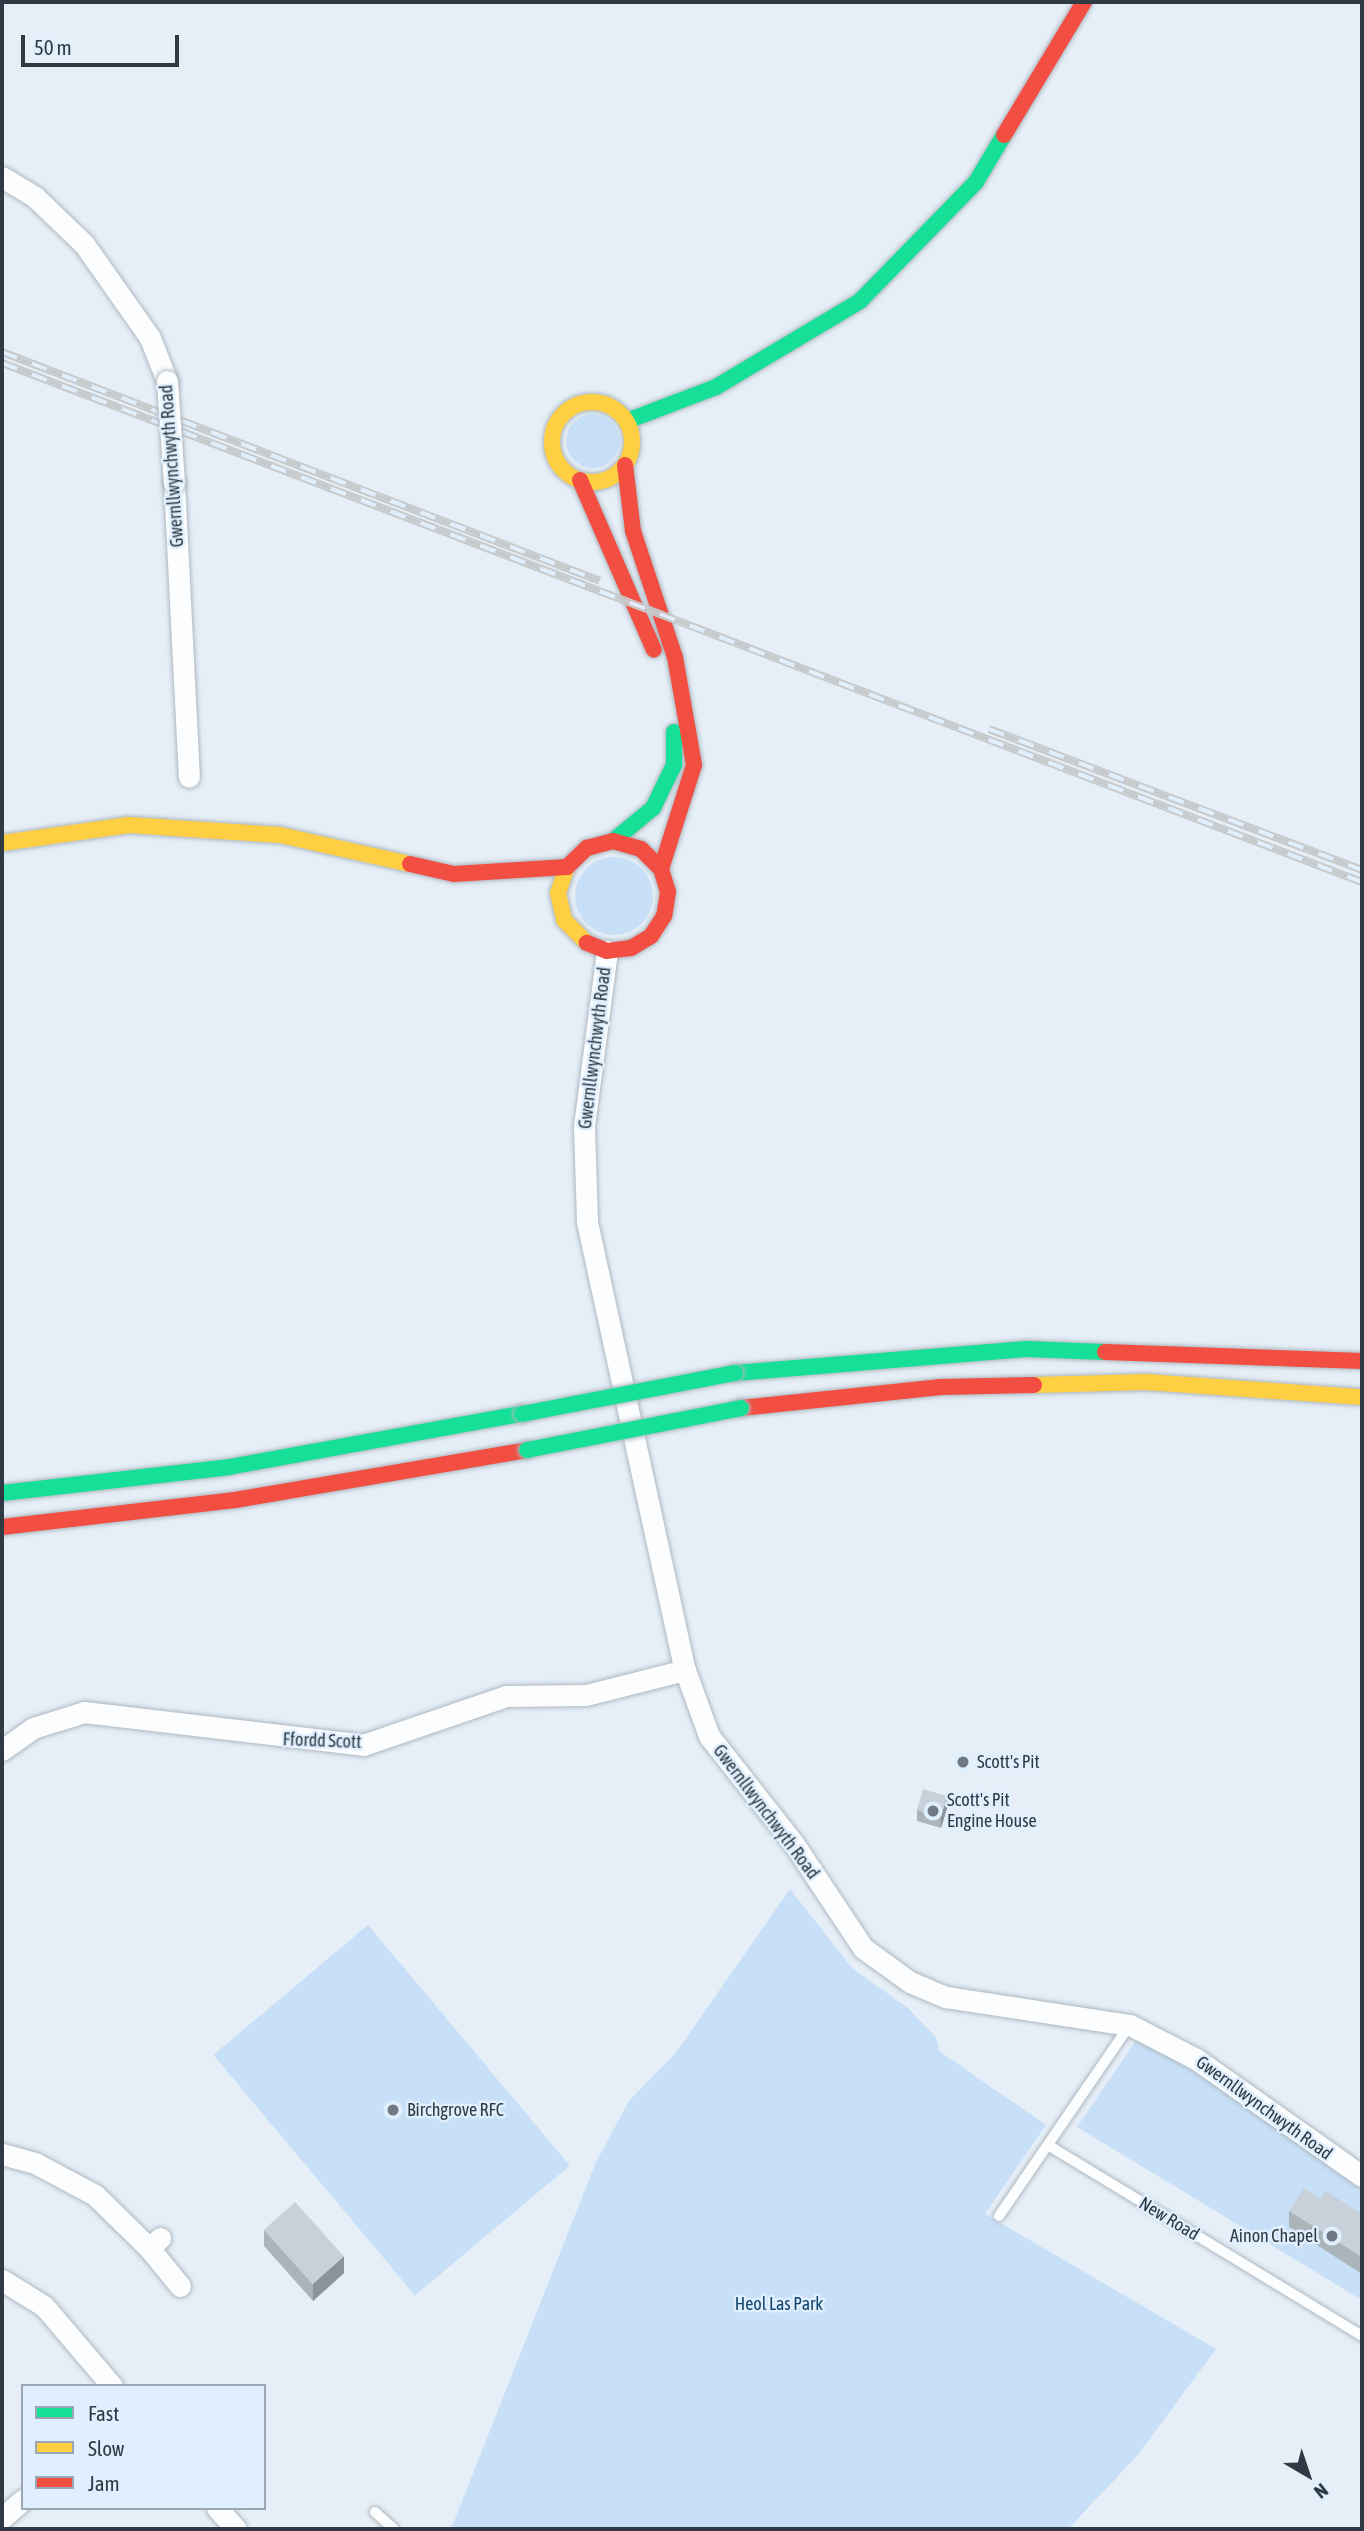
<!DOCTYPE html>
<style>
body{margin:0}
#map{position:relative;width:1364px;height:2531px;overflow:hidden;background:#e6eff7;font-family:"Asap Condensed",sans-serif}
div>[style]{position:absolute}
.green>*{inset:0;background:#c7e0f7;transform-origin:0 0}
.round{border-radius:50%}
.roads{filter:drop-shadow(0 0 2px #afb8c0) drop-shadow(0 0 2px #afb8c0)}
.lane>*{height:10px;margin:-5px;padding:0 5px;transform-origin:5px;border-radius:5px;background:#fbfdfe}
.street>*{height:21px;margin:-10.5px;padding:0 10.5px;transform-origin:10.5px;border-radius:10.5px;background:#fbfdfe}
.fast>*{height:16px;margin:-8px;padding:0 8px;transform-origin:8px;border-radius:8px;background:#16e098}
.slow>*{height:16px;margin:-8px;padding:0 8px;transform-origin:8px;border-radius:8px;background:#ffcf43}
.slow>.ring{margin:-8px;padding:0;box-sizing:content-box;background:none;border:16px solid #ffcf43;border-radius:50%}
.jam>*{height:16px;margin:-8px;padding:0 8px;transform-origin:8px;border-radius:8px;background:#f24e42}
.rail>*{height:8px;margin-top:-4px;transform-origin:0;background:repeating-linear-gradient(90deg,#dfeffe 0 16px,#c7cacc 0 32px);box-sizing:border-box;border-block:2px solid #c7cacc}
.bridges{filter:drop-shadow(0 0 2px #afb8c0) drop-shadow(0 0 2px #afb8c0)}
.street-bridge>*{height:21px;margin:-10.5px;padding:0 10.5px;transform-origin:10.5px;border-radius:10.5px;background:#fbfdfe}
.fast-bridge>*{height:16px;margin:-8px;padding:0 8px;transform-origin:8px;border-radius:8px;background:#16e098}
.wall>*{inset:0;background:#acb4bb}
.shaded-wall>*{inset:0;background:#8c9299}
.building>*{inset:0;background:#c8d1da;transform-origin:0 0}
.dots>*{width:19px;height:19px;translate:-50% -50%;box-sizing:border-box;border:4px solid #dfeffe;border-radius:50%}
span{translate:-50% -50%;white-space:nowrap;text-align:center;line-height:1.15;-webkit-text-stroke:5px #dfeffe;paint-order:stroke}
.street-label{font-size:18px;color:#303a44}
.poi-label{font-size:18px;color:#303a44}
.left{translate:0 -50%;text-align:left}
.right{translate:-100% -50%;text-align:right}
.park-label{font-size:18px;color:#10456e}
.frame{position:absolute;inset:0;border:4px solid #303a44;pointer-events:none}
.legend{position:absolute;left:21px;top:2384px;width:245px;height:126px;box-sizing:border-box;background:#dfeffe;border:2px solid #99a7b4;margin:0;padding:9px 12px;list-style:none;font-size:21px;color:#303a44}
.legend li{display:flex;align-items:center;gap:14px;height:35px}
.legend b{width:35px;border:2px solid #99a7b4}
.north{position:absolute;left:1273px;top:2440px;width:70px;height:70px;-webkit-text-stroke:5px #dfeffe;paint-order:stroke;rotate:141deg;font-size:19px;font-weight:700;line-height:28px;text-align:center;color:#303a44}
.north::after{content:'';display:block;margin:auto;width:24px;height:32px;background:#303a44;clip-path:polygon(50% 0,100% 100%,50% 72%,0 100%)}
.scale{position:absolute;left:21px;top:35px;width:158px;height:32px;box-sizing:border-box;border:4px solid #303a44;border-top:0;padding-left:9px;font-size:21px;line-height:24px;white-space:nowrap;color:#303a44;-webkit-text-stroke:5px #dfeffe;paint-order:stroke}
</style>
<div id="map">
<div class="green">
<div class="round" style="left:566px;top:414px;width:54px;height:54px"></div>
<div class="round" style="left:575px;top:857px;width:78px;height:78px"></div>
<div style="clip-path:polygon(790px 1889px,852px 1968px,908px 2008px,936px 2037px,939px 2051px,1046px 2125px,985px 2214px,1216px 2349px,1137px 2456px,1068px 2529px,451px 2529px,596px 2162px,629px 2101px,675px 2054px)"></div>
<div style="left:368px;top:1925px;width:314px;height:202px;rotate:50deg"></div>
<div style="clip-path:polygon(1137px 2039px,1226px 2090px,1362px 2182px,1362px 2300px,1077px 2127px)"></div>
</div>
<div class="roads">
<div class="lane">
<div style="left:1048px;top:2145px;width:368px;rotate:31.3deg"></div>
<div style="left:999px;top:2216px;width:232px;rotate:-55.6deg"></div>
<div style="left:375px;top:2512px;width:25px;rotate:42deg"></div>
</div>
<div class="street">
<div style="left:2px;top:177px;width:39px;rotate:31deg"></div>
<div style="left:35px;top:197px;width:68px;rotate:43.8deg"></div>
<div style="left:84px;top:244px;width:115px;rotate:54.9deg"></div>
<div style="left:150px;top:338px;width:46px;rotate:68.4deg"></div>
<div style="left:174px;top:483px;width:294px;rotate:87.1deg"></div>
<div style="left:607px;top:951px;width:177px;rotate:97.5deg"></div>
<div style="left:584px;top:1126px;width:96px;rotate:88.2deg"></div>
<div style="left:587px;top:1222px;width:459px;rotate:77.7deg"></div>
<div style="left:685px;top:1670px;width:70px;rotate:70deg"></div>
<div style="left:709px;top:1736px;width:137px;rotate:51.8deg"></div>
<div style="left:794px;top:1844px;width:125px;rotate:56.4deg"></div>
<div style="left:863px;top:1948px;width:58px;rotate:35.9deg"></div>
<div style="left:910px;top:1982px;width:39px;rotate:23deg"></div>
<div style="left:946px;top:1997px;width:186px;rotate:8.7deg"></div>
<div style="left:1130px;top:2025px;width:74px;rotate:27.3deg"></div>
<div style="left:1196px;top:2059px;width:203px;rotate:35.2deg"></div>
<div style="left:2px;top:1750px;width:38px;rotate:-35deg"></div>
<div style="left:33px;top:1728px;width:53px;rotate:-17.4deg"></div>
<div style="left:84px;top:1712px;width:281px;rotate:6.7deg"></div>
<div style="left:363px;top:1745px;width:151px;rotate:-18.9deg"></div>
<div style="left:506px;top:1696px;width:80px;rotate:-0.7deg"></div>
<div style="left:586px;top:1695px;width:102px;rotate:-14.2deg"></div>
<div style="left:2px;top:2154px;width:34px;rotate:15deg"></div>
<div style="left:35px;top:2163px;width:68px;rotate:28.1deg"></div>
<div style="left:95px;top:2195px;width:76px;rotate:44.5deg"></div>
<div style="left:149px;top:2248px;width:15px;rotate:-42deg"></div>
<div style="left:149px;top:2248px;width:49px;rotate:50.8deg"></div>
<div style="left:2px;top:2280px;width:49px;rotate:31.8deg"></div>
<div style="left:44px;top:2306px;width:105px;rotate:49.6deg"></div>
<div style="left:217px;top:2508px;width:28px;rotate:48deg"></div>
<div style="left:2px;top:2518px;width:28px;rotate:-41deg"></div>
</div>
<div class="fast">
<div style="left:627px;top:421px;width:95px;rotate:-20.9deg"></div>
<div style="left:716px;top:387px;width:168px;rotate:-30.8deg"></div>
<div style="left:860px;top:301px;width:166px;rotate:-45.7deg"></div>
<div style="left:976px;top:182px;width:55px;rotate:-59.2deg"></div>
<div style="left:613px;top:841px;width:52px;rotate:-39.5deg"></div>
<div style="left:653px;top:808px;width:48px;rotate:-64deg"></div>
<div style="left:674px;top:765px;width:33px;rotate:-90deg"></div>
<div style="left:735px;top:1373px;width:292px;rotate:-4.7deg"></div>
<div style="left:1026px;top:1349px;width:79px;rotate:2.2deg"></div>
<div style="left:2px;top:1493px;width:228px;rotate:-6.5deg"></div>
<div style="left:229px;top:1467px;width:298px;rotate:-10.3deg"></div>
</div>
<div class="slow">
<div class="ring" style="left:552px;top:402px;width:64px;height:64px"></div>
<div style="left:2px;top:843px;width:128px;rotate:-8.1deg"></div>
<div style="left:129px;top:825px;width:151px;rotate:3.8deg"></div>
<div style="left:280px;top:835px;width:133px;rotate:12.6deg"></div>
<div style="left:567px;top:867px;width:28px;rotate:109deg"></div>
<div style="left:558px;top:893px;width:28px;rotate:77deg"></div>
<div style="left:564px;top:920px;width:33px;rotate:45deg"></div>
<div style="left:1034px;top:1385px;width:112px;rotate:-1.5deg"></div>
<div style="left:1146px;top:1382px;width:217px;rotate:4deg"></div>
</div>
<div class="jam">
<div style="left:1004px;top:135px;width:155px;rotate:-59deg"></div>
<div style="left:625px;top:465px;width:66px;rotate:83.1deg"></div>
<div style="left:633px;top:531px;width:133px;rotate:71.6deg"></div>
<div style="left:675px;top:657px;width:110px;rotate:80deg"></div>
<div style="left:694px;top:765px;width:109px;rotate:107.6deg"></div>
<div style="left:580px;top:480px;width:185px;rotate:66.5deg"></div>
<div style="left:410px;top:864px;width:45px;rotate:12.8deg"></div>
<div style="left:454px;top:874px;width:113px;rotate:-3.5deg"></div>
<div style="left:567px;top:867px;width:28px;rotate:-44deg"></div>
<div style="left:587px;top:848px;width:27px;rotate:-15deg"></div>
<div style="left:613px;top:841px;width:29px;rotate:16deg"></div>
<div style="left:641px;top:849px;width:28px;rotate:45deg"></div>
<div style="left:661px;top:869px;width:24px;rotate:73deg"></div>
<div style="left:668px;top:892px;width:24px;rotate:99deg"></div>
<div style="left:664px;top:916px;width:24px;rotate:123deg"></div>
<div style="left:651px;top:936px;width:23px;rotate:149deg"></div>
<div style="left:631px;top:948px;width:24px;rotate:173deg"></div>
<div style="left:607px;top:951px;width:22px;rotate:-158deg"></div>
<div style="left:1105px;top:1352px;width:257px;rotate:2deg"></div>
<div style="left:741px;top:1408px;width:201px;rotate:-6deg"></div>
<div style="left:941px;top:1387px;width:93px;rotate:-1.2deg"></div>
<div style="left:2px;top:1527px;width:235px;rotate:-6.6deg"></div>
<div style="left:235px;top:1500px;width:296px;rotate:-9.7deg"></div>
</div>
</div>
<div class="rail">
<div style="left:2px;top:352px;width:640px;rotate:20.95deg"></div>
<div style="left:2px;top:363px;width:1456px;rotate:20.89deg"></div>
<div style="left:989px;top:729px;width:399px;rotate:20.7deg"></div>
</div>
<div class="bridges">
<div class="street-bridge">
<div style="left:167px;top:381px;width:102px;rotate:86.1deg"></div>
</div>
<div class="fast-bridge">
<div style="left:522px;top:1414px;width:217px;rotate:-10.9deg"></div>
<div style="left:527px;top:1450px;width:218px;rotate:-11.1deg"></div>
</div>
</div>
<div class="wall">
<div style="clip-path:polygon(947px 1808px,941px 1828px,917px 1821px,917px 1810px)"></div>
<div style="clip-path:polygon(1320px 2199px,1362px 2214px,1362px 2274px,1289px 2227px,1289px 2211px)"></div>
<div style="clip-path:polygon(264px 2230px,344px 2273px,313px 2301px,264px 2246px)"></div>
</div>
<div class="shaded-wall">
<div style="clip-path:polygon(947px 1796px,947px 1808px,941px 1828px,941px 1817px)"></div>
<div style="clip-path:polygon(344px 2256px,344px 2273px,313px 2301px,313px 2284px)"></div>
</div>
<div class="building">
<div style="left:923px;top:1789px;width:25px;height:22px;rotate:16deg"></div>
<div style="clip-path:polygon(1304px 2188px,1320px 2199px,1326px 2191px,1362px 2214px,1362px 2223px,1361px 2225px,1362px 2226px,1362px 2257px,1289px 2211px)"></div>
<div style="left:295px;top:2202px;width:73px;height:42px;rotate:48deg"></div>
</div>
<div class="dots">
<div style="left:963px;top:1762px;background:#707983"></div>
<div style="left:933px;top:1811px;background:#707983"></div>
<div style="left:393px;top:2110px;background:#707983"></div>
<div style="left:1332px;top:2236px;background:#707983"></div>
</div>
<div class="street-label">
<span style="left:172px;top:466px;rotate:-94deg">Gwernllwynchwyth Road</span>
<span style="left:595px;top:1048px;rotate:-83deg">Gwernllwynchwyth Road</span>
<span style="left:322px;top:1741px;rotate:2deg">Ffordd Scott</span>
<span style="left:766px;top:1812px;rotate:53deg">Gwernllwynchwyth Road</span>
<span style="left:1264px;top:2108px;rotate:36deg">Gwernllwynchwyth Road</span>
<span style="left:1169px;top:2219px;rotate:31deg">New Road</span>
</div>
<div class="poi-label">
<span class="left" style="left:977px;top:1762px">Scott's Pit</span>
<span class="left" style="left:947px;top:1811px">Scott's Pit<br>Engine House</span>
<span class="left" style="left:407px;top:2110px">Birchgrove RFC</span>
<span class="right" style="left:1318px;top:2236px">Ainon Chapel</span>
</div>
<div class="park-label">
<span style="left:779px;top:2304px">Heol Las Park</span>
</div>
<div class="frame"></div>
<ul class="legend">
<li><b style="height:9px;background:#16e098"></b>Fast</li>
<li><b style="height:9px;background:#ffcf43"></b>Slow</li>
<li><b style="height:9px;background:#f24e42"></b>Jam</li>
</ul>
<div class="north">N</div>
<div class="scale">50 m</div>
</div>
